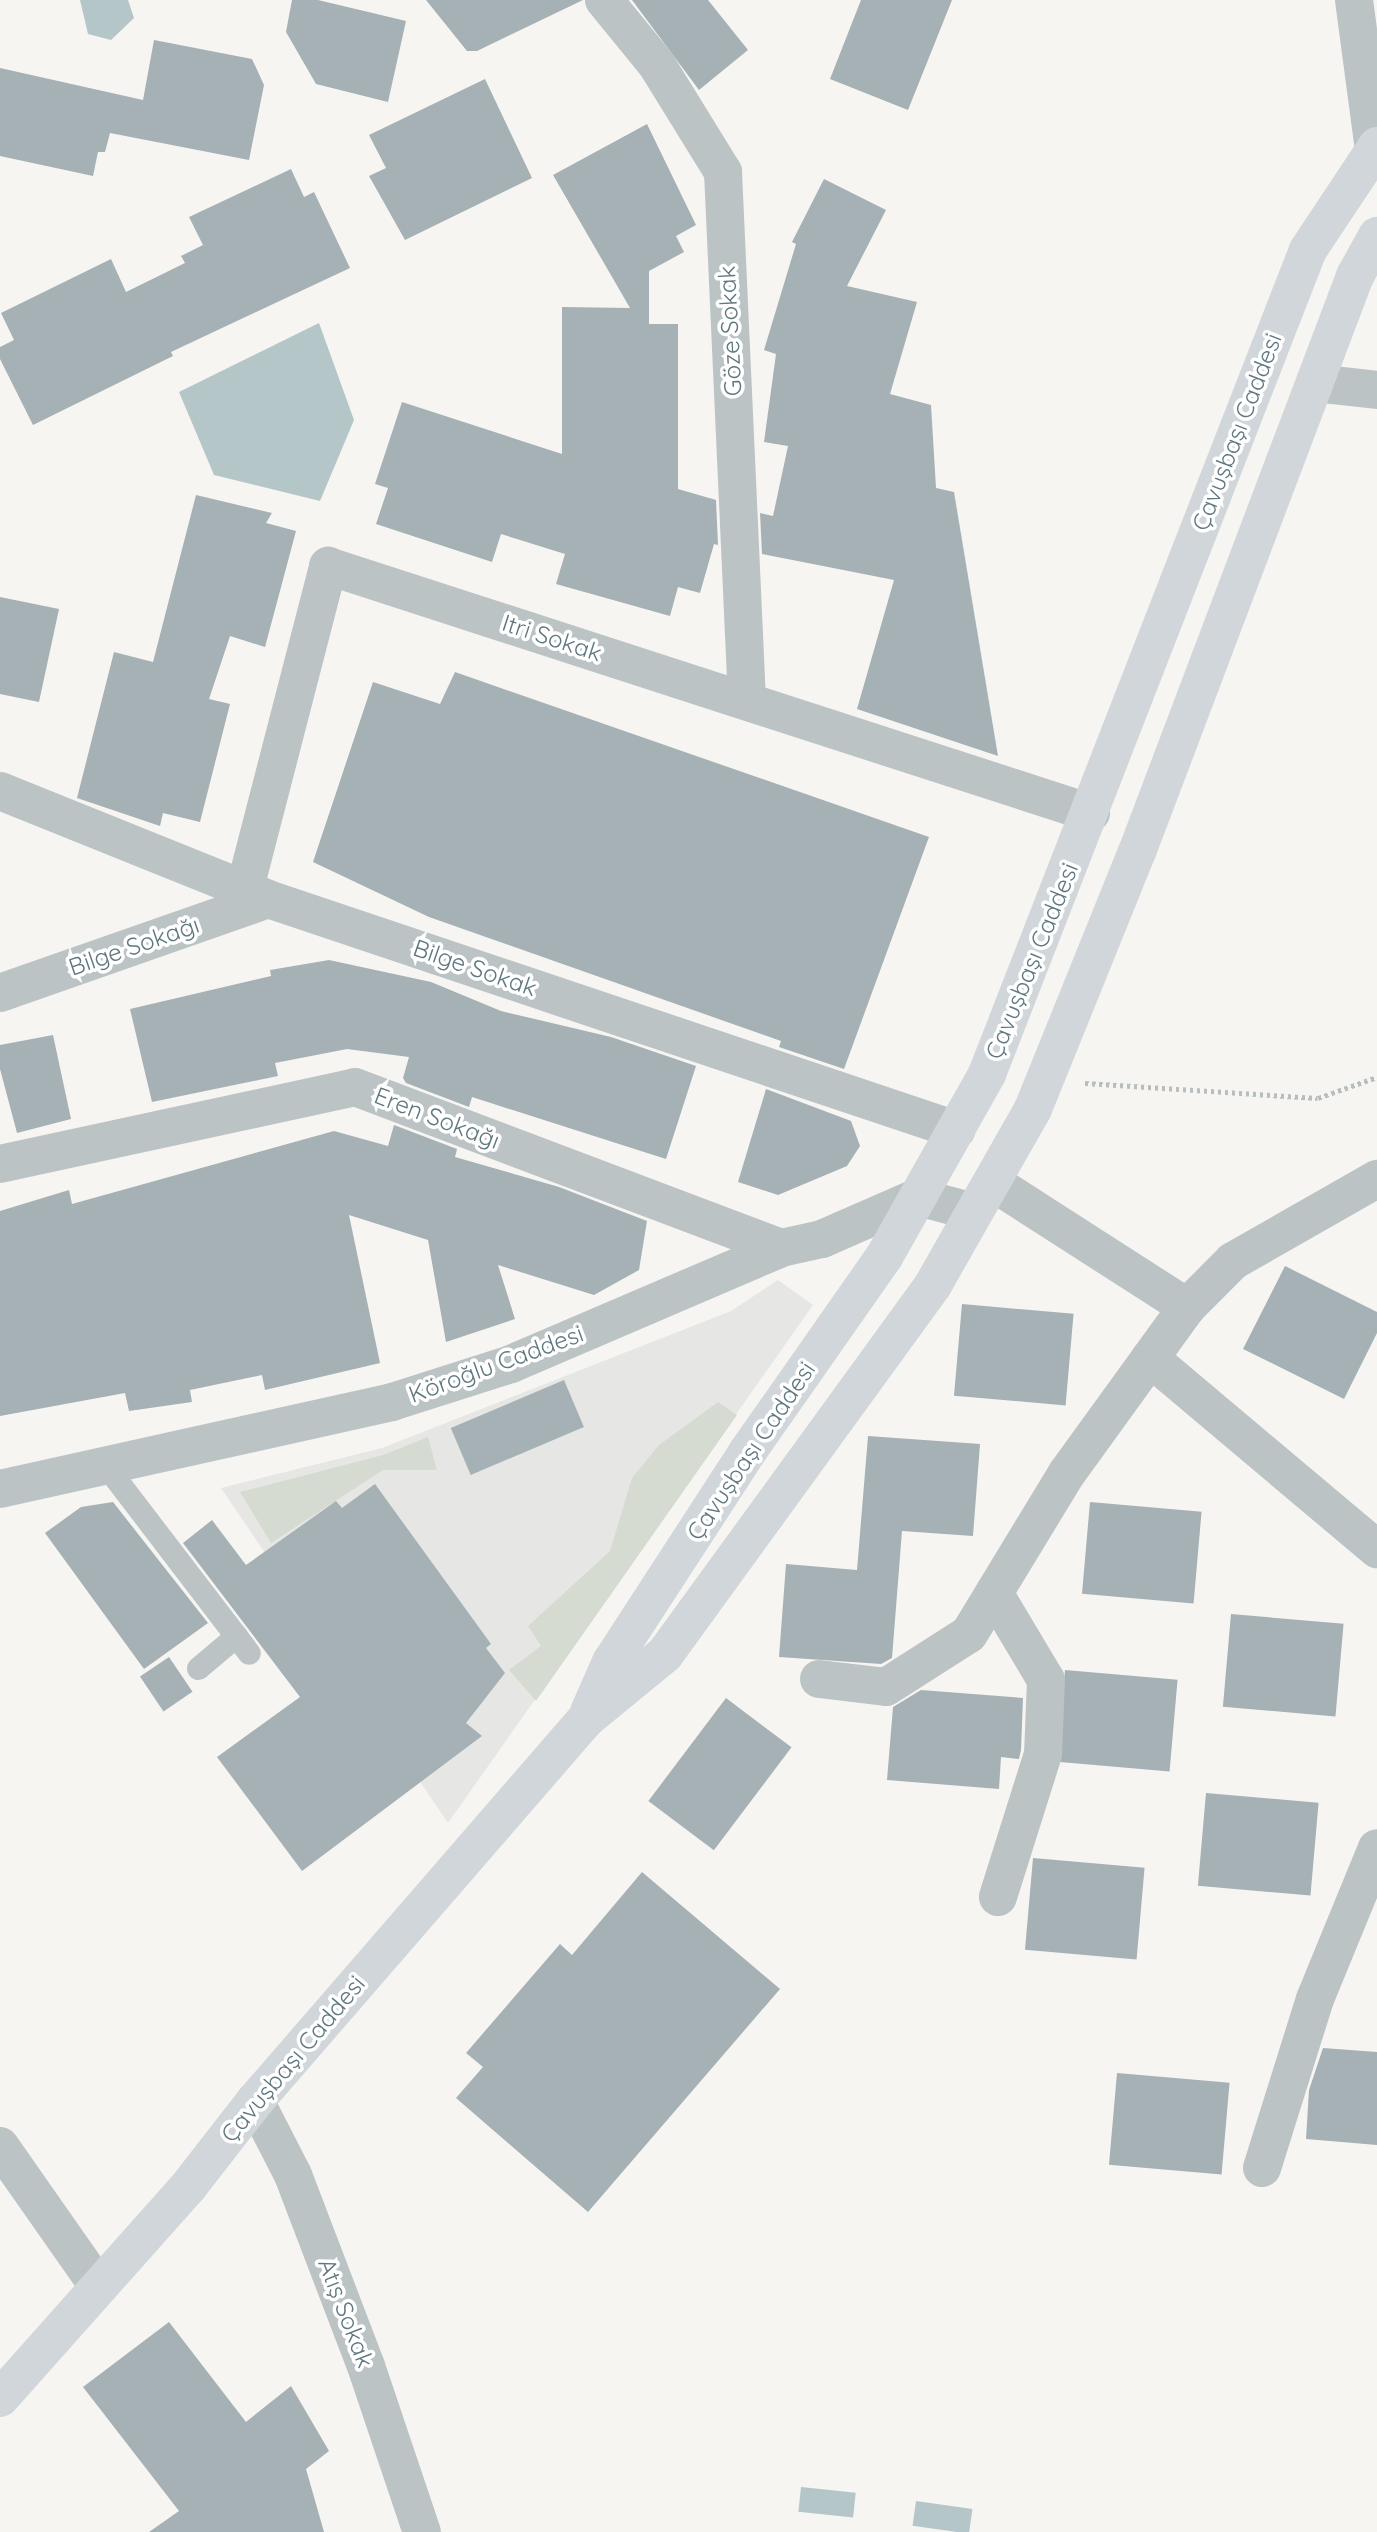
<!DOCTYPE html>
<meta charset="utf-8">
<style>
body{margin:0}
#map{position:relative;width:1377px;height:2532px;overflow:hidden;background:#f6f5f2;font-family:Quicksand,sans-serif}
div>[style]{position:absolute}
.built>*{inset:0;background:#e6e7e5}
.green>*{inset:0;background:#d6dbd1}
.water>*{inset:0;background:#b4c6c8;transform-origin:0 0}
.building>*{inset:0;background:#a5b1b4;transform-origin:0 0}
.path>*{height:4.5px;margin-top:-2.25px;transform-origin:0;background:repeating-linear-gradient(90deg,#b8bdbe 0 3.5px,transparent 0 7px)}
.service>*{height:23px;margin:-11.5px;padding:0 11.5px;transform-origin:11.5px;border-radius:11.5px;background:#bcc3c5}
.minor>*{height:38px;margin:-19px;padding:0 19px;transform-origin:19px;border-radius:19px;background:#bcc3c5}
.secondary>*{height:38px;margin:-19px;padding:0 19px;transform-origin:19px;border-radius:19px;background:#d0d6d9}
span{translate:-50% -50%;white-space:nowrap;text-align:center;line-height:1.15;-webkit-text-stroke:7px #fff;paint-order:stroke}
.street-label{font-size:24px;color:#5f777f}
</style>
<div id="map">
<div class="built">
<div style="clip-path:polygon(778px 1280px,813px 1305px,448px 1823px,221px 1488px,382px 1448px,731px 1311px)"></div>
</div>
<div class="green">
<div style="clip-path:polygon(718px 1402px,737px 1415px,536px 1701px,509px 1670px,541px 1646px,528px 1626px,610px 1551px,632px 1478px,659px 1445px)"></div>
<div style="clip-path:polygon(428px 1437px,437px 1470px,383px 1470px,271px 1543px,240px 1492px,383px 1455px)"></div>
</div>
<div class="water">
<div style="clip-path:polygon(80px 0,128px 0,134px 18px,111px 40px,88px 34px)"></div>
<div style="clip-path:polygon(319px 323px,354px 420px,320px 501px,214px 475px,179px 392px)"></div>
<div style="left:801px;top:2487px;width:55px;height:25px;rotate:6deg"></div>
<div style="left:916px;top:2501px;width:57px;height:25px;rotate:8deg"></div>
</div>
<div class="building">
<div style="clip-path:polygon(292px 0,318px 0,406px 21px,388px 102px,316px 84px,286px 32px)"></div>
<div style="clip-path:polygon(426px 0,583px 0,477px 51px,467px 51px)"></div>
<div style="clip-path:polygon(632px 0,708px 0,748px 50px,699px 90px)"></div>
<div style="clip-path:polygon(861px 0,952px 0,908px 110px,830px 79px)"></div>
<div style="clip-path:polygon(154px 40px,252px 59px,264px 85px,249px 160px,110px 133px,105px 152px,98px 152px,93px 176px,0 156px,0 68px,143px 100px)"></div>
<div style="clip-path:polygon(485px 79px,532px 178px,405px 240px,369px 176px,386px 168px,369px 135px)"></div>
<div style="clip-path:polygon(647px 124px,696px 225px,676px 236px,684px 252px,649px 271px,649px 324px,678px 324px,678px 489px,716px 500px,718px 545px,714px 544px,700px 593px,678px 587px,670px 616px,556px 584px,565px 554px,501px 534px,492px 562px,376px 524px,388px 488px,375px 484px,402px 402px,562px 454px,562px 307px,630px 308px,553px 175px)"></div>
<div style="clip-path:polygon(291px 169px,304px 197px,314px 192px,350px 268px,171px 352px,173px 356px,33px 425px,0 359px,0 347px,14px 340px,1px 313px,111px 259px,126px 292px,185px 263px,181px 256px,203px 245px,189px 217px)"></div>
<div style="clip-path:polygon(824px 179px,886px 210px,847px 286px,917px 302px,890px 394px,931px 405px,936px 488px,954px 492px,998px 756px,857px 709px,894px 580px,762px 554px,760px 513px,773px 516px,788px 446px,764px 442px,776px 354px,764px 350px,796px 244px,792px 242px)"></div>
<div style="clip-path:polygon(196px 495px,272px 513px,266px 523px,296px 531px,265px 647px,230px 636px,209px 699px,230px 704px,200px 822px,163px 813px,160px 826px,77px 798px,114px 652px,153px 662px)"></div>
<div style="clip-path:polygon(0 597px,59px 609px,39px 702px,0 694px)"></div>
<div style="clip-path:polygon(455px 672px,929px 837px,844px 1069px,779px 1047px,781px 1041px,429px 917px,313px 862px,373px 682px,440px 704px)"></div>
<div style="clip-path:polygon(329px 960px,431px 982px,501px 1011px,611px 1037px,696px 1066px,666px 1159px,472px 1097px,469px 1107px,406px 1083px,403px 1078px,409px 1057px,347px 1049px,275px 1063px,278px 1076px,152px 1102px,130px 1009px,271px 976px,270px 970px)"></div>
<div style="clip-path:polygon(53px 1035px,71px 1119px,17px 1133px,0 1069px,0 1045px)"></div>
<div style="clip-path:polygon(766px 1089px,851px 1121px,860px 1146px,847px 1166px,778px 1195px,738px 1182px)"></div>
<div style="clip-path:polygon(394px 1125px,457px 1149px,455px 1157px,559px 1187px,647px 1221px,639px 1270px,594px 1295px,498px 1265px,515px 1319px,446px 1342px,428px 1240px,349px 1215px,380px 1363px,265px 1390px,262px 1375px,190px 1390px,192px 1402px,129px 1411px,125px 1393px,0 1416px,0 1211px,69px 1190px,72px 1204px,334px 1131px,388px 1146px)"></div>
<div style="clip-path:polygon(1285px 1266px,1377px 1312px,1377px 1333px,1344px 1399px,1243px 1349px)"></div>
<div style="left:962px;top:1304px;width:112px;height:92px;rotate:5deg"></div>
<div style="left:564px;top:1380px;width:51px;height:123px;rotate:67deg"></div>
<div style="clip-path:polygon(868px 1436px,980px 1444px,973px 1536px,902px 1531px,892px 1658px,881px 1664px,779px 1657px,786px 1564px,857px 1570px)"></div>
<div style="clip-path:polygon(375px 1484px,491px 1644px,486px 1648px,505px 1673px,466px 1723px,482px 1736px,302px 1871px,217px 1757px,300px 1697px,183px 1543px,212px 1520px,246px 1565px,336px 1501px,342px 1508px)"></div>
<div style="clip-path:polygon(113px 1502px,208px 1623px,144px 1669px,45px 1533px,81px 1507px)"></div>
<div style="left:1090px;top:1502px;width:112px;height:92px;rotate:5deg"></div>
<div style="left:1231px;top:1614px;width:113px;height:93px;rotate:5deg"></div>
<div style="left:169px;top:1657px;width:42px;height:35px;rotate:56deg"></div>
<div style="left:1065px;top:1670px;width:113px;height:92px;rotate:5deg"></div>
<div style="clip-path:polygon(921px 1690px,1023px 1698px,1021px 1750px,1019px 1759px,1001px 1757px,999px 1789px,887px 1780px,893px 1707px)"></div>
<div style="left:726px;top:1698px;width:82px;height:129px;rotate:37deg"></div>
<div style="left:1206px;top:1793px;width:113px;height:93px;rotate:5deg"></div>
<div style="left:1033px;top:1858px;width:112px;height:92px;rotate:5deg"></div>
<div style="clip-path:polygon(642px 1872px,780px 1989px,588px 2212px,456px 2098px,483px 2067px,466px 2053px,560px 1944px,572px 1955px)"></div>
<div style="clip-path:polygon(1323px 2048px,1377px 2052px,1377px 2145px,1306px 2139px,1309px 2090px)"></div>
<div style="left:1117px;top:2073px;width:113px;height:92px;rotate:5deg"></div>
<div style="clip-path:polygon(169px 2322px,246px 2422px,291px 2386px,329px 2451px,306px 2469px,324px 2532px,149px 2532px,179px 2511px,83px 2387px)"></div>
</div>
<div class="path">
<div style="left:1085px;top:1083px;width:233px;rotate:3.7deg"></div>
<div style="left:1318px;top:1098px;width:63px;rotate:-19.6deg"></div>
</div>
<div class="service">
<div style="left:106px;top:1466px;width:235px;rotate:52.6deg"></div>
<div style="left:198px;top:1668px;width:50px;rotate:-40.1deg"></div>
</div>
<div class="minor">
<div style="left:604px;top:0;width:84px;rotate:50.8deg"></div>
<div style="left:657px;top:65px;width:126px;rotate:58.3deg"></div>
<div style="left:723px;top:172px;width:529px;rotate:87.4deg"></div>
<div style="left:1354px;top:0;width:151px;rotate:82.4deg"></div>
<div style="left:1315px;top:383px;width:62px;rotate:6.4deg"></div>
<div style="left:0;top:791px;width:289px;rotate:21.9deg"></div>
<div style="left:268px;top:899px;width:726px;rotate:18.56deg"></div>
<div style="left:245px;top:888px;width:333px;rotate:-75.5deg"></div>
<div style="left:328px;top:566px;width:802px;rotate:17.94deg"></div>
<div style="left:0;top:993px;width:284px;rotate:-19.3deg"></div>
<div style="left:0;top:1164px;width:363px;rotate:-12.2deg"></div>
<div style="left:355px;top:1087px;width:455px;rotate:20.7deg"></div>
<div style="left:992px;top:1182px;width:232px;rotate:32.7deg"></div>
<div style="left:1150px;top:1358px;width:297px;rotate:40.1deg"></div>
<div style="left:0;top:1489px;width:402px;rotate:-12.5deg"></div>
<div style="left:392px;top:1402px;width:125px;rotate:-17.7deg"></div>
<div style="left:511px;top:1364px;width:294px;rotate:-23.2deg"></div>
<div style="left:781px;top:1248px;width:42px;rotate:-12.4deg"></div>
<div style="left:822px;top:1239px;width:105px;rotate:-23.6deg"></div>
<div style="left:918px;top:1197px;width:58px;rotate:15deg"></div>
<div style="left:994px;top:1593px;width:101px;rotate:59.1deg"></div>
<div style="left:1046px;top:1680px;width:74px;rotate:92.3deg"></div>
<div style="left:1043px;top:1754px;width:150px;rotate:107.5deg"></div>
<div style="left:819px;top:1679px;width:67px;rotate:6.8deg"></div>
<div style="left:886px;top:1687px;width:98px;rotate:-32.6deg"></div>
<div style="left:969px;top:1634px;width:188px;rotate:-58.7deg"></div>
<div style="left:1067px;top:1473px;width:205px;rotate:-54.1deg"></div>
<div style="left:1187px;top:1307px;width:65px;rotate:-45deg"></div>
<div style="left:1233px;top:1261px;width:166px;rotate:-29.7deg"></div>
<div style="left:255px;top:2101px;width:83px;rotate:62.8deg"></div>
<div style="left:293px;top:2175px;width:204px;rotate:69.1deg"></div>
<div style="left:366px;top:2366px;width:175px;rotate:71.4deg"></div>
<div style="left:0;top:2146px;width:171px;rotate:55deg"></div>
<div style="left:1262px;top:2168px;width:177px;rotate:-72.6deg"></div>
<div style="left:1315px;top:1999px;width:163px;rotate:-67.7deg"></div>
</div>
<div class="secondary">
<div style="left:589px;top:1712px;width:55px;rotate:-66.3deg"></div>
<div style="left:611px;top:1662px;width:252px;rotate:-57deg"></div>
<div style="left:748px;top:1451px;width:237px;rotate:-55deg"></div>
<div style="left:884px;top:1257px;width:210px;rotate:-60.6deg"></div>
<div style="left:987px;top:1074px;width:884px;rotate:-68.72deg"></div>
<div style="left:1308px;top:250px;width:125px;rotate:-56.4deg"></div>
<div style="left:0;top:2398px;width:283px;rotate:-48.3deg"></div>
<div style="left:188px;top:2187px;width:109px;rotate:-52.1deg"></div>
<div style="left:255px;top:2101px;width:505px;rotate:-49.09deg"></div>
<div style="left:586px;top:1719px;width:102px;rotate:-39.4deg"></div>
<div style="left:665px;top:1654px;width:456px;rotate:-54deg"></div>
<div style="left:933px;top:1285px;width:202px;rotate:-60.4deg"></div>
<div style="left:1033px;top:1109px;width:277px;rotate:-68deg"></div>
<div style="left:1137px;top:852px;width:616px;rotate:-69.27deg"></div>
<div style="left:1355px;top:276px;width:46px;rotate:-61.2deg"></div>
</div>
<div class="street-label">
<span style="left:730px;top:331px;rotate:-93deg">Göze Sokak</span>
<span style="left:1237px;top:432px;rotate:-69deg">Çavuşbaşı Caddesi</span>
<span style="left:552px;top:638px;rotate:18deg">Itri Sokak</span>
<span style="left:134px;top:946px;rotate:-19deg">Bilge Sokağı</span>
<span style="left:1032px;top:961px;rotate:-68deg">Çavuşbaşı Caddesi</span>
<span style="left:475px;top:968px;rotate:19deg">Bilge Sokak</span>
<span style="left:437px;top:1118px;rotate:21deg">Eren Sokağı</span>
<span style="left:496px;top:1364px;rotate:-20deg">Köroğlu Caddesi</span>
<span style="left:751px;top:1451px;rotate:-56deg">Çavuşbaşı Caddesi</span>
<span style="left:293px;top:2059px;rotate:-50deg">Çavuşbaşı Caddesi</span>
<span style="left:346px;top:2313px;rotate:69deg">Atış Sokak</span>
</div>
</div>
